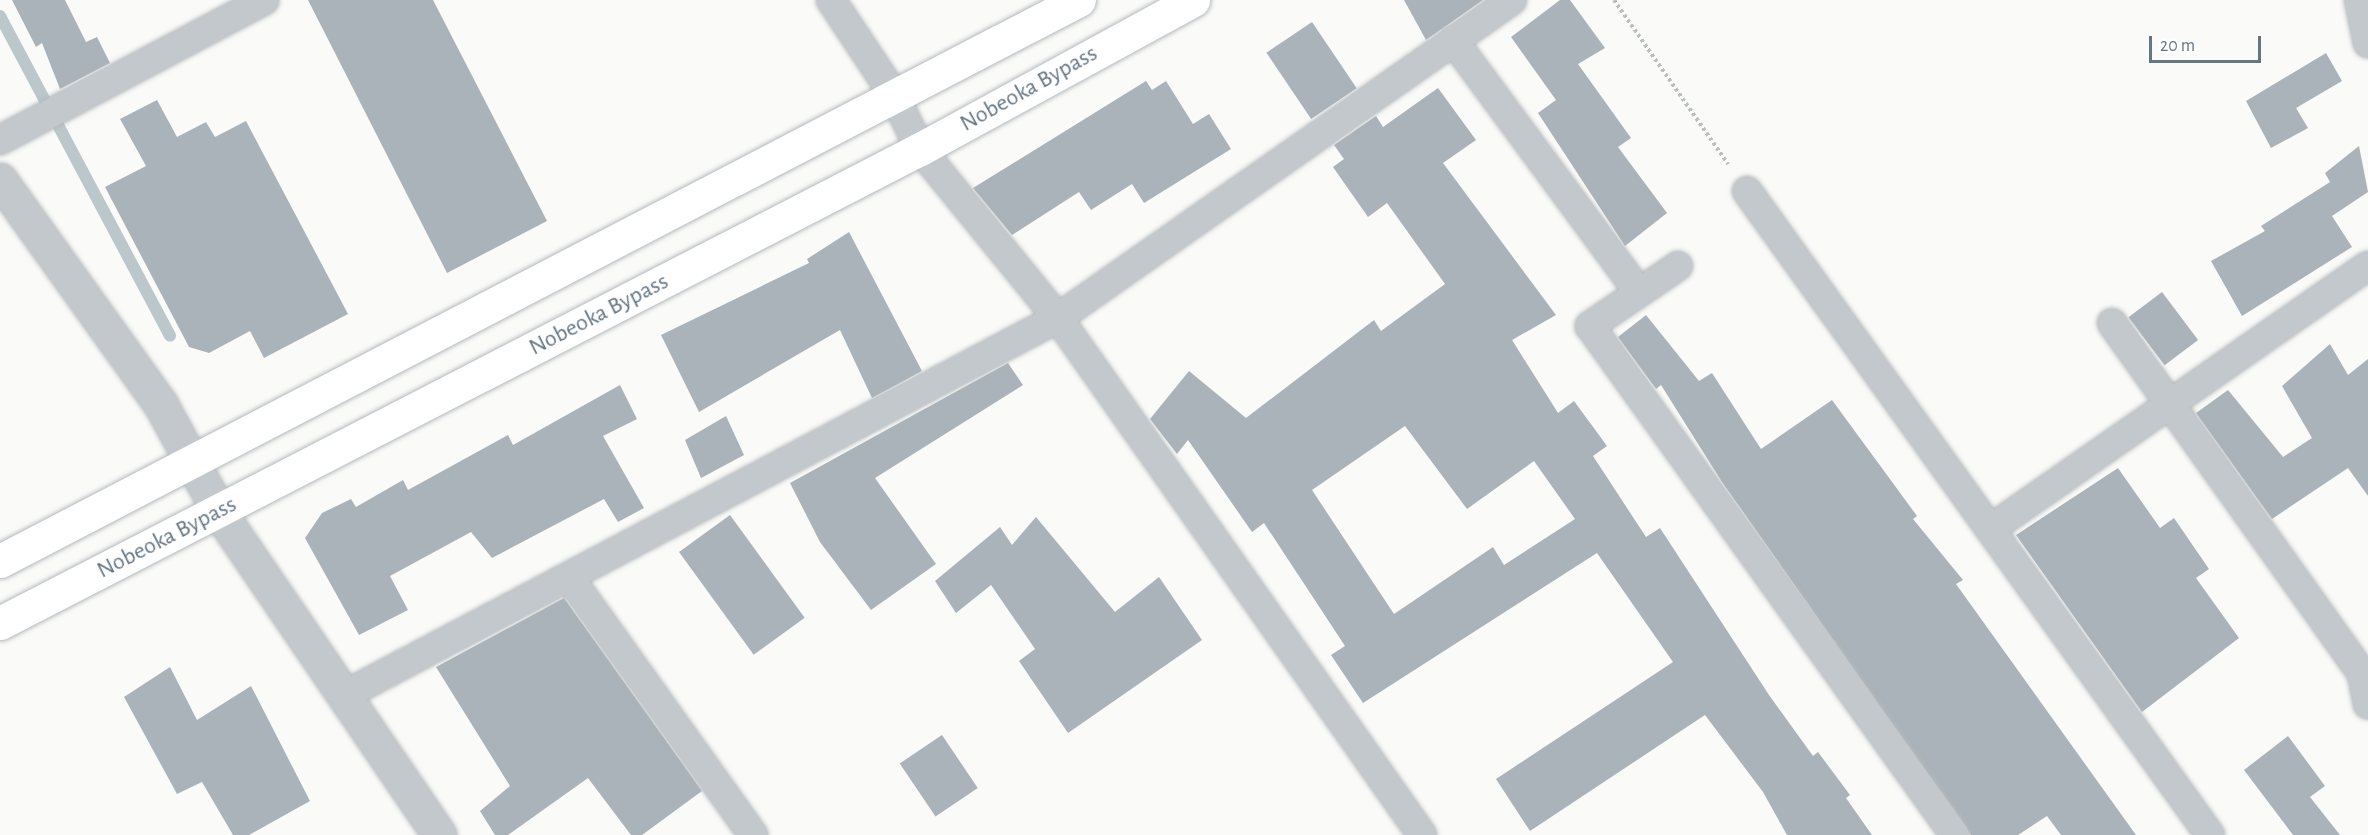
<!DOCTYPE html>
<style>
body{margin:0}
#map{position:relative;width:2368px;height:835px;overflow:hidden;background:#fafaf8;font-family:"Alegreya Sans",sans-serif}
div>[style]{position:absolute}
.stream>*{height:12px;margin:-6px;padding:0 6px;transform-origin:6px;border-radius:6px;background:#bbc7cb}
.building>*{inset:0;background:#aab3b9;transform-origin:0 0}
.path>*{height:4px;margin-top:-2px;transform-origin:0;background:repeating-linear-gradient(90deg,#bbbfc2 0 3px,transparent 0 6px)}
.roads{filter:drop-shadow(0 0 2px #b4b9bd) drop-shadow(0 0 2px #b4b9bd)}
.minor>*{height:28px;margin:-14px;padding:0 14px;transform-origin:14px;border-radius:14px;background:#c3c8cc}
.tertiary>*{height:33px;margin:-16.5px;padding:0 16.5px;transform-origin:16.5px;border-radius:16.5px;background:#c3c8cc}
.trunk>*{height:33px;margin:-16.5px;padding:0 16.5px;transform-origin:16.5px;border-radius:16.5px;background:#fff}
span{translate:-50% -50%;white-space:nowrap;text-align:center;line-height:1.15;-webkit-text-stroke:6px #fff;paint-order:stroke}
.street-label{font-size:24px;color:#657683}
.scale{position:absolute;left:2149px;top:36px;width:112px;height:27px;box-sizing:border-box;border:3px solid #657683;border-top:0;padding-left:8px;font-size:18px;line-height:21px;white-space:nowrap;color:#657683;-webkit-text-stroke:4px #fff;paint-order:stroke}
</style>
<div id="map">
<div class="stream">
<div style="left:0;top:16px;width:362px;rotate:62deg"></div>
</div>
<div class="building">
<div style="clip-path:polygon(12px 0,65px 0,86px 42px,97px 37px,110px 63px,60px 89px,42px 43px,36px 47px)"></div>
<div style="clip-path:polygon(308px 0,433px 0,547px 221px,447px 273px)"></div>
<div style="clip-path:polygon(1404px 0,1483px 0,1426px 40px)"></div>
<div style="clip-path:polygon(1560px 0,1570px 0,1605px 48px,1578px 64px,1631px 138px,1618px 147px,1667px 213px,1625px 246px,1538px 113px,1556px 100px,1511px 37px)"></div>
<div style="left:1312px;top:22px;width:80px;height:55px;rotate:56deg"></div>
<div style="clip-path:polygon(2326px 53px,2342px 81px,2296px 108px,2308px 128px,2271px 148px,2246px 101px)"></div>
<div style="clip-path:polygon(1146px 81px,1152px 90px,1166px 81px,1193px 124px,1209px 114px,1231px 149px,1144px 203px,1132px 184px,1091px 210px,1079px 192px,1012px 235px,973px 188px)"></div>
<div style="clip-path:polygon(evenodd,1438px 88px,1476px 140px,1443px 163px,1556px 315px,1512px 340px,1558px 413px,1574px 401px,1607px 446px,1593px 456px,1646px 537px,1660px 528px,1769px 695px,1813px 756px,1818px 752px,1850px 795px,1846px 798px,1872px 835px,1787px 835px,1763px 792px,1705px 715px,1530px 831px,1496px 779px,1673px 662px,1597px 553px,1363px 703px,1331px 655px,1345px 646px,1264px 523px,1252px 532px,1188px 440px,1177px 454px,1150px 419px,1189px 371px,1246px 418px,1374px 320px,1381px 331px,1445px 284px,1387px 203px,1368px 217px,1333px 167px,1344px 159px,1334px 145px,1376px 116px,1383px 127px,1438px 88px,1405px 426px,1467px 509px,1534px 461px,1575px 519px,1504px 565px,1493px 547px,1394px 614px,1312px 490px,1405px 426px)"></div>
<div style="clip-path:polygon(157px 100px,177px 137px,206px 122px,215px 137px,246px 121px,348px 314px,264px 358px,250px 331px,209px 353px,189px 347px,105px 187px,146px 166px,120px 119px)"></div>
<div style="clip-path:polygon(2359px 146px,2368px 192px,2332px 216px,2352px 247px,2242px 316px,2211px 261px,2265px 231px,2261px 226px,2330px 182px,2325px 173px)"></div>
<div style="clip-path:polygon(849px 232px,922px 371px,872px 398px,840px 330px,699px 412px,661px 335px,809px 263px,807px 259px)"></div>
<div style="left:2162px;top:292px;width:60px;height:42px;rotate:53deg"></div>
<div style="clip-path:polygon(1646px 315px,1699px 381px,1712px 373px,1761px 449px,1832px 400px,1917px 516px,1913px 519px,1963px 580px,1956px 584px,2136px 835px,2061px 835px,2047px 816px,2018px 835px,1971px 835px,1722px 482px,1661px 385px,1656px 389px,1618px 337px)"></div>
<div style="clip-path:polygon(2330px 344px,2348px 375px,2368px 359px,2368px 496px,2348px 468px,2272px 519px,2196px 413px,2228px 390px,2283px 457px,2312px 438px,2282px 386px)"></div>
<div style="clip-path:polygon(1008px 363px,1023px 385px,875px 478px,936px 564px,871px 610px,820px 542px,790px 483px)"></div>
<div style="clip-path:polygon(620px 385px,637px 419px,603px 436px,644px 508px,618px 522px,604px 499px,492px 558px,471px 532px,390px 576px,408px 610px,359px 635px,305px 538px,322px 513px,351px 499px,356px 507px,403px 480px,408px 490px,508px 435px,513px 445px)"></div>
<div style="clip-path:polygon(726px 416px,744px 455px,701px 478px,685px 440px)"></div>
<div style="clip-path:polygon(2118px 468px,2160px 528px,2174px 518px,2209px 569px,2196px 578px,2239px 638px,2142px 712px,2016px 535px)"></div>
<div style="left:730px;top:515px;width:127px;height:63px;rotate:54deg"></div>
<div style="clip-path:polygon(1036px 517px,1115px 612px,1159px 577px,1202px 640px,1068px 733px,1019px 661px,1035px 649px,991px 585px,956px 613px,935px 581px,1000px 527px,1012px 545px)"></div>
<div style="clip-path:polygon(564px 598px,702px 791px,642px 835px,631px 835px,588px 778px,508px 835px,495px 835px,480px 811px,510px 786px,436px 667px)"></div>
<div style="clip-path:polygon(170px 667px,197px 720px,251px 686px,310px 801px,249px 835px,233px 835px,202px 782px,177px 794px,124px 697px)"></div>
<div style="left:942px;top:735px;width:64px;height:51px;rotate:56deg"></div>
<div style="clip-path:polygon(2288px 736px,2325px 786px,2310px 797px,2340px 835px,2293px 835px,2244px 770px)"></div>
</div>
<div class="path">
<div style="left:1614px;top:0;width:200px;rotate:55.2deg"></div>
</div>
<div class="roads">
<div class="minor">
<div style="left:831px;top:0;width:114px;rotate:56.4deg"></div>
<div style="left:894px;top:95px;width:60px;rotate:64.3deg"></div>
<div style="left:920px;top:149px;width:218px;rotate:50.8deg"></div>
<div style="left:1058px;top:318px;width:632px;rotate:54.85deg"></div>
<div style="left:2359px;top:0;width:44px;rotate:78.2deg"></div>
<div style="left:1453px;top:40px;width:313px;rotate:53.6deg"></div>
<div style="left:0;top:140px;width:299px;rotate:-27.9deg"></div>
<div style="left:1747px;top:191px;width:793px;rotate:54.29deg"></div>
<div style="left:1678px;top:266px;width:107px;rotate:145.7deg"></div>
<div style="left:1590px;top:326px;width:626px;rotate:54.36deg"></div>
<div style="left:2112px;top:323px;width:431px;rotate:54.5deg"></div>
<div style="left:2362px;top:674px;width:31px;rotate:79deg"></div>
<div style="left:1992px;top:528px;width:458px;rotate:-34.9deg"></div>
<div style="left:569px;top:577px;width:317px;rotate:54.5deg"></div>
<div style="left:345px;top:695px;width:807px;rotate:-27.87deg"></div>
<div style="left:1058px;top:318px;width:554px;rotate:-35.01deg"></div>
</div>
<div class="tertiary">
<div style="left:0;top:180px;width:277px;rotate:54.4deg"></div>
<div style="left:161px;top:405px;width:122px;rotate:61.5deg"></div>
<div style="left:219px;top:512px;width:391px;rotate:55.7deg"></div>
</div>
<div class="trunk">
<div style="left:0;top:561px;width:1216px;rotate:-27.47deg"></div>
<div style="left:0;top:623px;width:1035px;rotate:-27.26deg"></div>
<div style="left:920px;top:149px;width:311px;rotate:-28.6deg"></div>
</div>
</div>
<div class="street-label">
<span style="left:1029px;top:89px;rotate:-29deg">Nobeoka Bypass</span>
<span style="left:599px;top:315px;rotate:-27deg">Nobeoka Bypass</span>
<span style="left:167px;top:538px;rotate:-27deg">Nobeoka Bypass</span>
</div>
<div class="scale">20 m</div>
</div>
